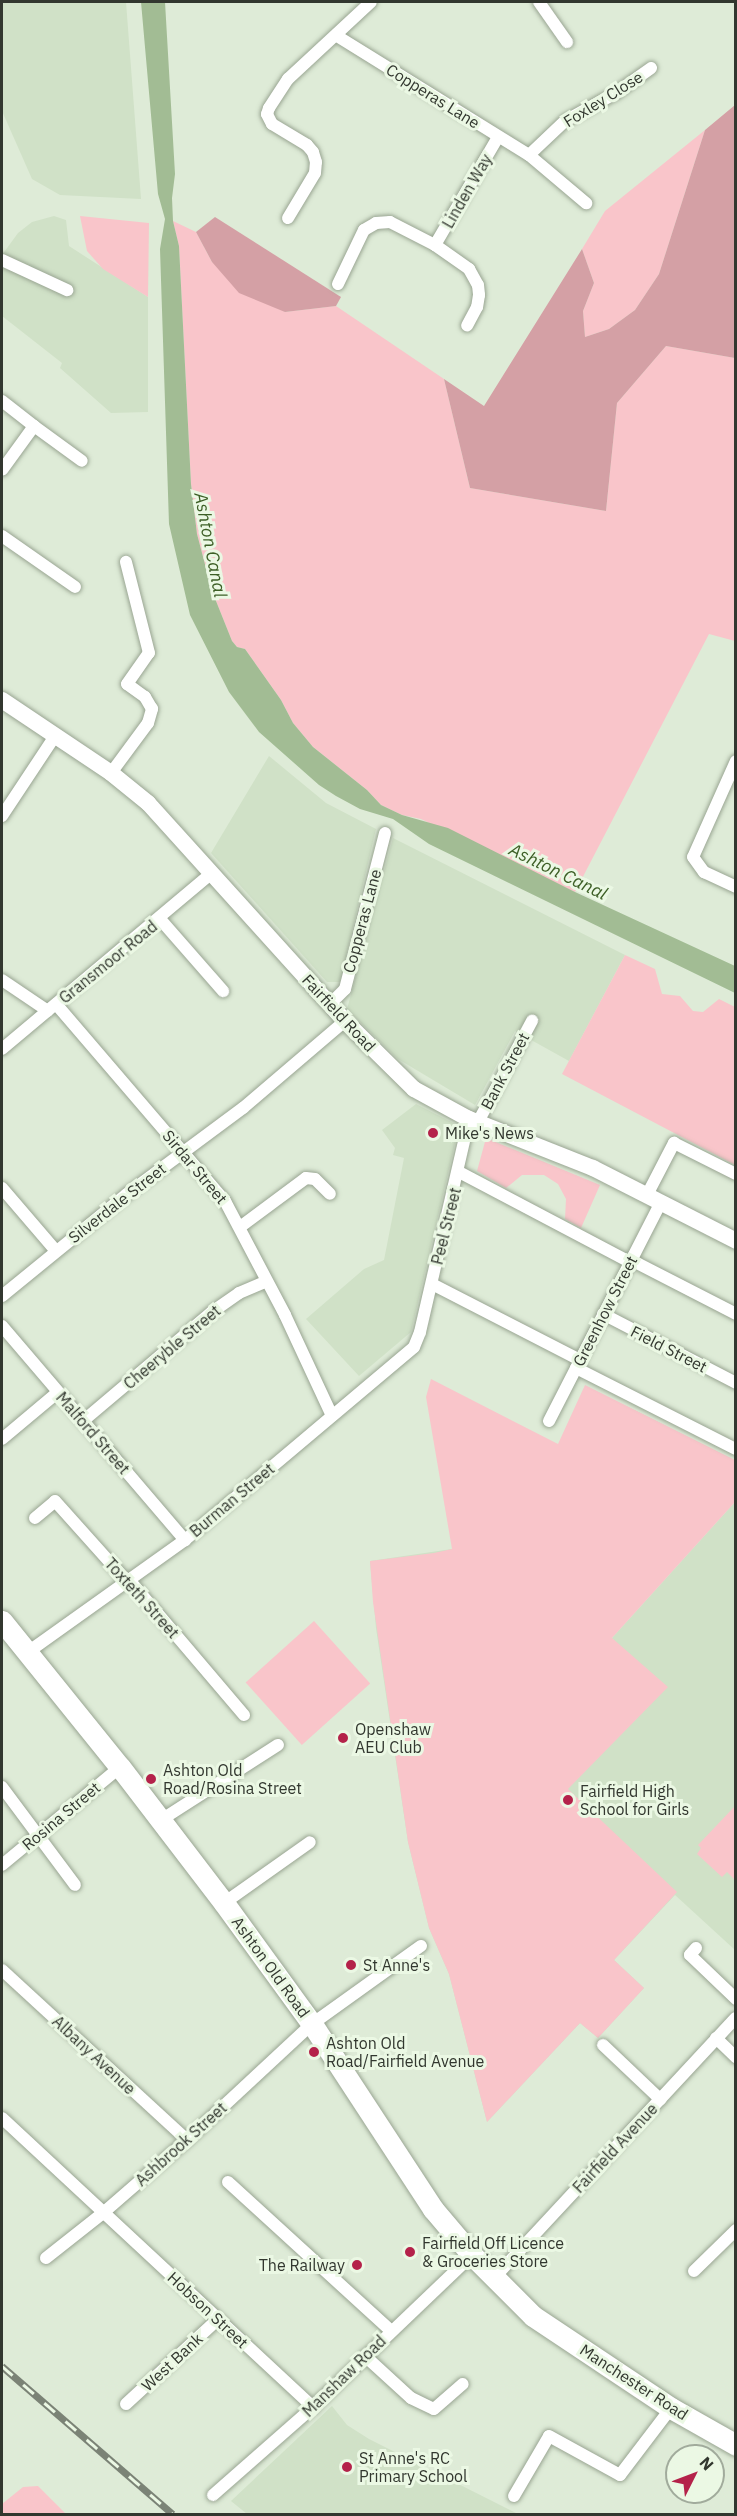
<!DOCTYPE html>
<style>
body{margin:0}
#map{position:relative;width:737px;height:2516px;overflow:hidden;background:#deebd7;font-family:"IBM Plex Sans",sans-serif}
div>[style]{position:absolute}
.built>*{inset:0;background:#d0e1c7}
.green>*{inset:0;background:#f9c5ca;transform-origin:0 0}
.forest>*{inset:0;background:#d4a0a5}
.water>*{inset:0;background:#a2bc94}
.roads{filter:drop-shadow(0 0 2px #99a592) drop-shadow(0 0 2px #99a592)}
.street>*{height:12px;margin:-6px;padding:0 6px;transform-origin:6px;border-radius:6px;background:#fff}
.secondary>*{height:16px;margin:-8px;padding:0 8px;transform-origin:8px;border-radius:8px;background:#fff}
.highway>*{height:21px;margin:-10.5px;padding:0 10.5px;transform-origin:10.5px;border-radius:10.5px;background:#fff}
.rail>*{height:7px;margin-top:-3.5px;transform-origin:0;background:repeating-linear-gradient(90deg,#ebf8e4 0 14px,#7b8376 0 28px);box-sizing:border-box;border-block:2px solid #7b8376}
.dots>*{width:16px;height:16px;translate:-50% -50%;box-sizing:border-box;border:3px solid #ebf8e4;border-radius:50%}
span{translate:-50% -50%;white-space:nowrap;text-align:center;line-height:1.15;-webkit-text-stroke:6px #ebf8e4;paint-order:stroke}
.street-label{font-size:16px;color:#32372f}
.poi-label{font-size:16px;color:#32372f}
.left{translate:0 -50%;text-align:left}
.right{translate:-100% -50%;text-align:right}
.water-label{font-size:18px;color:#3d5f26;font-style:italic}
.frame{position:absolute;inset:0;border:3px solid #32372f;pointer-events:none}
.north{position:absolute;left:665px;top:2444px;width:60px;height:60px;box-sizing:border-box;background:#ebf8e4;border:2px solid #a1ab9c;border-radius:50%;rotate:48deg;font-size:16px;font-weight:700;line-height:24px;text-align:center;color:#32372f}
.north::after{content:'';display:block;margin:auto;width:21px;height:27px;background:#b4224a;clip-path:polygon(50% 0,100% 100%,50% 72%,0 100%)}
</style>
<div id="map">
<div class="built">
<div style="clip-path:polygon(2px 2px,126px 2px,141px 199px,60px 195px,32px 179px,2px 111px)"></div>
<div style="clip-path:polygon(54px 216px,66px 220px,69px 246px,148px 297px,148px 412px,111px 413px,60px 368px,62px 363px,2px 316px,2px 255px,18px 233px,32px 222px)"></div>
<div style="clip-path:polygon(269px 756px,326px 803px,376px 829px,340px 982px,327px 982px,211px 853px)"></div>
<div style="clip-path:polygon(393px 838px,625px 955px,569px 1061px,515px 1031px,475px 1105px,398px 1059px,347px 1009px)"></div>
<div style="clip-path:polygon(416px 1104px,459px 1126px,411px 1332px,359px 1376px,306px 1319px,364px 1269px,384px 1260px,404px 1158px,393px 1155px,395px 1148px,382px 1130px)"></div>
<div style="clip-path:polygon(735px 1502px,735px 1950px,675px 1895px,614px 1960px,644px 1988px,598px 2038px,580px 2023px,487px 2122px,449px 1974px,429px 1928px,408px 1842px,376px 1628px,370px 1561px,452px 1549px,612px 1638px)"></div>
<div style="clip-path:polygon(332px 2406px,347px 2425px,369px 2439px,518px 2514px,247px 2514px,231px 2501px)"></div>
</div>
<div class="green">
<div style="clip-path:polygon(705px 130px,659px 274px,635px 310px,609px 329px,585px 337px,583px 311px,594px 283px,582px 249px,605px 211px)"></div>
<div style="clip-path:polygon(80px 216px,149px 223px,148px 297px,103px 269px,87px 251px)"></div>
<div style="clip-path:polygon(173px 221px,196px 232px,212px 262px,285px 312px,336px 306px,444px 379px,470px 488px,606px 511px,617px 403px,666px 346px,735px 358px,735px 641px,709px 634px,575px 892px,421px 819px,402px 815px,381px 805px,367px 790px,313px 747px,293px 723px,281px 700px,245px 649px,237px 647px,232px 641px,212px 591px,197px 534px,191px 484px,179px 246px)"></div>
<div style="clip-path:polygon(625px 955px,655px 969px,662px 994px,680px 996px,693px 1011px,703px 1012px,719px 999px,735px 1007px,735px 1165px,562px 1074px)"></div>
<div style="clip-path:polygon(486px 1138px,600px 1185px,581px 1228px,565px 1219px,566px 1199px,558px 1184px,544px 1175px,522px 1175px,506px 1188px,477px 1171px)"></div>
<div style="clip-path:polygon(431px 1379px,558px 1444px,585px 1385px,735px 1460px,735px 1502px,612px 1638px,668px 1687px,568px 1789px,677px 1892px,614px 1960px,644px 1988px,598px 2038px,580px 2023px,487px 2122px,449px 1974px,429px 1928px,408px 1842px,373px 1602px,370px 1561px,434px 1553px,452px 1549px,426px 1397px)"></div>
<div style="left:314px;top:1621px;width:84px;height:92px;rotate:48deg"></div>
<div style="clip-path:polygon(735px 1806px,736px 1806px,735px 1880px,727px 1872px,722px 1877px,697px 1854px,701px 1848px,698px 1845px)"></div>
<div style="clip-path:polygon(38px 2486px,66px 2514px,2px 2514px,2px 2504px,23px 2487px)"></div>
</div>
<div class="forest">
<div style="clip-path:polygon(735px 105px,735px 358px,666px 346px,617px 403px,606px 511px,470px 488px,444px 379px,484px 406px,582px 249px,594px 283px,583px 311px,585px 337px,609px 329px,635px 310px,659px 274px,705px 130px)"></div>
<div style="clip-path:polygon(215px 217px,341px 297px,336px 306px,285px 312px,239px 293px,212px 262px,196px 232px)"></div>
</div>
<div class="water">
<div style="clip-path:polygon(141px 2px,165px 2px,175px 174px,172px 198px,173px 221px,179px 246px,191px 484px,197px 534px,212px 591px,232px 641px,237px 647px,245px 649px,281px 700px,293px 723px,313px 747px,367px 790px,381px 805px,402px 815px,448px 828px,575px 892px,735px 966px,735px 993px,429px 844px,393px 819px,360px 809px,336px 796px,319px 785px,259px 732px,229px 692px,190px 615px,169px 524px,160px 249px,165px 219px,158px 194px)"></div>
</div>
<div class="roads">
<div class="street">
<div style="left:539px;top:2px;width:49px;rotate:55deg"></div>
<div style="left:337px;top:36px;width:226px;rotate:31.8deg"></div>
<div style="left:529px;top:155px;width:75px;rotate:40.1deg"></div>
<div style="left:529px;top:155px;width:50px;rotate:-43.4deg"></div>
<div style="left:565px;top:121px;width:58px;rotate:-28.8deg"></div>
<div style="left:616px;top:93px;width:43px;rotate:-35.5deg"></div>
<div style="left:288px;top:218px;width:52px;rotate:-59deg"></div>
<div style="left:315px;top:173px;width:11px;rotate:-85deg"></div>
<div style="left:316px;top:162px;width:10px;rotate:-107deg"></div>
<div style="left:313px;top:152px;width:9px;rotate:-131deg"></div>
<div style="left:307px;top:145px;width:41px;rotate:-149deg"></div>
<div style="left:272px;top:124px;width:11px;rotate:-117deg"></div>
<div style="left:267px;top:114px;width:6px;rotate:-72deg"></div>
<div style="left:269px;top:108px;width:35px;rotate:-57deg"></div>
<div style="left:288px;top:79px;width:113px;rotate:-42.9deg"></div>
<div style="left:435px;top:245px;width:125px;rotate:-59.7deg"></div>
<div style="left:2px;top:260px;width:72px;rotate:24.8deg"></div>
<div style="left:338px;top:284px;width:60px;rotate:-64.3deg"></div>
<div style="left:364px;top:230px;width:14px;rotate:-30deg"></div>
<div style="left:376px;top:223px;width:14px;rotate:-4deg"></div>
<div style="left:390px;top:222px;width:51px;rotate:27.1deg"></div>
<div style="left:435px;top:245px;width:42px;rotate:35.2deg"></div>
<div style="left:469px;top:269px;width:18px;rotate:61deg"></div>
<div style="left:478px;top:285px;width:10px;rotate:84deg"></div>
<div style="left:479px;top:295px;width:12px;rotate:99deg"></div>
<div style="left:477px;top:307px;width:21px;rotate:118deg"></div>
<div style="left:2px;top:401px;width:41px;rotate:38deg"></div>
<div style="left:34px;top:426px;width:54px;rotate:126deg"></div>
<div style="left:34px;top:426px;width:59px;rotate:36.1deg"></div>
<div style="left:2px;top:536px;width:89px;rotate:34.9deg"></div>
<div style="left:736px;top:761px;width:105px;rotate:114.1deg"></div>
<div style="left:693px;top:857px;width:19px;rotate:54deg"></div>
<div style="left:704px;top:872px;width:35px;rotate:25deg"></div>
<div style="left:111px;top:773px;width:62px;rotate:-53.5deg"></div>
<div style="left:148px;top:723px;width:15px;rotate:-74deg"></div>
<div style="left:152px;top:709px;width:14px;rotate:-120deg"></div>
<div style="left:145px;top:697px;width:22px;rotate:-144deg"></div>
<div style="left:127px;top:684px;width:38px;rotate:-55deg"></div>
<div style="left:149px;top:653px;width:94px;rotate:-104.2deg"></div>
<div style="left:2px;top:816px;width:96px;rotate:-56.5deg"></div>
<div style="left:160px;top:919px;width:96px;rotate:48.8deg"></div>
<div style="left:2px;top:980px;width:55px;rotate:34deg"></div>
<div style="left:56px;top:1004px;width:260px;rotate:49.4deg"></div>
<div style="left:225px;top:1201px;width:129px;rotate:62.2deg"></div>
<div style="left:285px;top:1315px;width:111px;rotate:65deg"></div>
<div style="left:330px;top:1004px;width:21px;rotate:-45deg"></div>
<div style="left:345px;top:989px;width:161px;rotate:-75.6deg"></div>
<div style="left:2px;top:1049px;width:274px;rotate:-40deg"></div>
<div style="left:478px;top:1122px;width:115px;rotate:-61.9deg"></div>
<div style="left:459px;top:1172px;width:193px;rotate:27.8deg"></div>
<div style="left:2px;top:1188px;width:83px;rotate:49.4deg"></div>
<div style="left:647px;top:1195px;width:59px;rotate:-62.6deg"></div>
<div style="left:674px;top:1143px;width:69px;rotate:26.6deg"></div>
<div style="left:240px;top:1227px;width:82px;rotate:-36.6deg"></div>
<div style="left:306px;top:1178px;width:9px;rotate:6deg"></div>
<div style="left:315px;top:1179px;width:21px;rotate:45deg"></div>
<div style="left:631px;top:1260px;width:118px;rotate:27.2deg"></div>
<div style="left:432px;top:1284px;width:166px;rotate:27.2deg"></div>
<div style="left:2px;top:1296px;width:161px;rotate:-39.2deg"></div>
<div style="left:127px;top:1194px;width:144px;rotate:-36.6deg"></div>
<div style="left:243px;top:1108px;width:134px;rotate:-40.5deg"></div>
<div style="left:603px;top:1314px;width:150px;rotate:27.4deg"></div>
<div style="left:2px;top:1326px;width:282px;rotate:49.5deg"></div>
<div style="left:576px;top:1368px;width:179px;rotate:26.9deg"></div>
<div style="left:83px;top:1421px;width:169px;rotate:-40.2deg"></div>
<div style="left:212px;top:1312px;width:33px;rotate:-35deg"></div>
<div style="left:239px;top:1293px;width:30px;rotate:-23deg"></div>
<div style="left:549px;top:1421px;width:246px;rotate:-62.9deg"></div>
<div style="left:2px;top:1439px;width:73px;rotate:-40deg"></div>
<div style="left:35px;top:1518px;width:26px;rotate:-40deg"></div>
<div style="left:55px;top:1501px;width:101px;rotate:48.2deg"></div>
<div style="left:122px;top:1576px;width:9px;rotate:32deg"></div>
<div style="left:130px;top:1581px;width:176px;rotate:49.6deg"></div>
<div style="left:28px;top:1652px;width:193px;rotate:-35.5deg"></div>
<div style="left:185px;top:1540px;width:299px;rotate:-40.1deg"></div>
<div style="left:414px;top:1347px;width:16px;rotate:-68deg"></div>
<div style="left:420px;top:1332px;width:219px;rotate:-77deg"></div>
<div style="left:2px;top:1787px;width:122px;rotate:53.3deg"></div>
<div style="left:161px;top:1820px;width:139px;rotate:-32.7deg"></div>
<div style="left:2px;top:1865px;width:153px;rotate:-39.7deg"></div>
<div style="left:224px;top:1903px;width:105px;rotate:-35.3deg"></div>
<div style="left:696px;top:1948px;width:9px;rotate:131deg"></div>
<div style="left:690px;top:1955px;width:64px;rotate:43.7deg"></div>
<div style="left:2px;top:1970px;width:251px;rotate:42.6deg"></div>
<div style="left:716px;top:2038px;width:28px;rotate:44deg"></div>
<div style="left:603px;top:2045px;width:79px;rotate:43.5deg"></div>
<div style="left:2px;top:2118px;width:425px;rotate:42.9deg"></div>
<div style="left:228px;top:2182px;width:221px;rotate:42.4deg"></div>
<div style="left:46px;top:2258px;width:73px;rotate:-38.3deg"></div>
<div style="left:103px;top:2213px;width:111px;rotate:-41deg"></div>
<div style="left:187px;top:2140px;width:171px;rotate:-42.9deg"></div>
<div style="left:312px;top:2024px;width:134px;rotate:-35.6deg"></div>
<div style="left:694px;top:2271px;width:59px;rotate:-44.3deg"></div>
<div style="left:494px;top:2278px;width:355px;rotate:-47.1deg"></div>
<div style="left:365px;top:2356px;width:62px;rotate:42.4deg"></div>
<div style="left:411px;top:2398px;width:25px;rotate:26deg"></div>
<div style="left:434px;top:2409px;width:38px;rotate:-41deg"></div>
<div style="left:126px;top:2404px;width:125px;rotate:-42.7deg"></div>
<div style="left:213px;top:2495px;width:133px;rotate:-41.3deg"></div>
<div style="left:313px;top:2407px;width:220px;rotate:-43.7deg"></div>
<div style="left:514px;top:2496px;width:69px;rotate:-59.7deg"></div>
<div style="left:549px;top:2436px;width:81px;rotate:28.8deg"></div>
<div style="left:620px;top:2475px;width:84px;rotate:-52.7deg"></div>
</div>
<div class="secondary">
<div style="left:2px;top:700px;width:131px;rotate:33.8deg"></div>
<div style="left:111px;top:773px;width:48px;rotate:39deg"></div>
<div style="left:148px;top:803px;width:294px;rotate:47.9deg"></div>
<div style="left:345px;top:1021px;width:97px;rotate:44.6deg"></div>
<div style="left:414px;top:1089px;width:63px;rotate:28.6deg"></div>
<div style="left:469px;top:1119px;width:133px;rotate:21.6deg"></div>
<div style="left:593px;top:1168px;width:161px;rotate:27deg"></div>
</div>
<div class="highway">
<div style="left:2px;top:1621px;width:188px;rotate:51.1deg"></div>
<div style="left:120px;top:1767px;width:171px;rotate:52.6deg"></div>
<div style="left:224px;top:1903px;width:150px;rotate:54deg"></div>
<div style="left:312px;top:2024px;width:221px;rotate:56.8deg"></div>
<div style="left:433px;top:2209px;width:60px;rotate:49.7deg"></div>
<div style="left:472px;top:2255px;width:86px;rotate:45deg"></div>
<div style="left:533px;top:2316px;width:166px;rotate:33.7deg"></div>
<div style="left:671px;top:2408px;width:75px;rotate:29.6deg"></div>
</div>
</div>
<div class="rail">
<div style="left:2px;top:2366px;width:226px;rotate:40.9deg"></div>
</div>
<div class="dots">
<div style="left:433px;top:1133px;background:#b4224a"></div>
<div style="left:343px;top:1738px;background:#b4224a"></div>
<div style="left:151px;top:1779px;background:#b4224a"></div>
<div style="left:568px;top:1800px;background:#b4224a"></div>
<div style="left:351px;top:1965px;background:#b4224a"></div>
<div style="left:314px;top:2052px;background:#b4224a"></div>
<div style="left:410px;top:2252px;background:#b4224a"></div>
<div style="left:357px;top:2265px;background:#b4224a"></div>
<div style="left:347px;top:2467px;background:#b4224a"></div>
</div>
<div class="street-label">
<span style="left:433px;top:96px;rotate:32deg">Copperas Lane</span>
<span style="left:603px;top:99px;rotate:-32deg">Foxley Close</span>
<span style="left:467px;top:191px;rotate:-60deg">Linden Way</span>
<span style="left:362px;top:921px;rotate:-75deg">Copperas Lane</span>
<span style="left:108px;top:962px;rotate:-39deg">Gransmoor Road</span>
<span style="left:339px;top:1013px;rotate:47deg">Fairfield Road</span>
<span style="left:505px;top:1071px;rotate:-62deg">Bank Street</span>
<span style="left:195px;top:1167px;rotate:50deg">Sirdar Street</span>
<span style="left:117px;top:1203px;rotate:-38deg">Silverdale Street</span>
<span style="left:446px;top:1226px;rotate:-76deg">Peel Street</span>
<span style="left:605px;top:1311px;rotate:-63deg">Greenhow Street</span>
<span style="left:172px;top:1347px;rotate:-40deg">Cheeryble Street</span>
<span style="left:669px;top:1349px;rotate:27deg">Field Street</span>
<span style="left:93px;top:1433px;rotate:49deg">Malford Street</span>
<span style="left:232px;top:1500px;rotate:-40deg">Burman Street</span>
<span style="left:142px;top:1598px;rotate:48deg">Toxteth Street</span>
<span style="left:61px;top:1816px;rotate:-40deg">Rosina Street</span>
<span style="left:271px;top:1967px;rotate:54deg">Ashton Old Road</span>
<span style="left:94px;top:2055px;rotate:43deg">Albany Avenue</span>
<span style="left:181px;top:2144px;rotate:-42deg">Ashbrook Street</span>
<span style="left:615px;top:2148px;rotate:-47deg">Fairfield Avenue</span>
<span style="left:208px;top:2310px;rotate:43deg">Hobson Street</span>
<span style="left:172px;top:2362px;rotate:-43deg">West Bank</span>
<span style="left:344px;top:2376px;rotate:-44deg">Manshaw Road</span>
<span style="left:634px;top:2382px;rotate:33deg">Manchester Road</span>
</div>
<div class="poi-label">
<span class="left" style="left:445px;top:1133px">Mike's News</span>
<span class="left" style="left:355px;top:1738px">Openshaw<br>AEU Club</span>
<span class="left" style="left:163px;top:1779px">Ashton Old<br>Road/Rosina Street</span>
<span class="left" style="left:580px;top:1800px">Fairfield High<br>School for Girls</span>
<span class="left" style="left:363px;top:1965px">St Anne's</span>
<span class="left" style="left:326px;top:2052px">Ashton Old<br>Road/Fairfield Avenue</span>
<span class="left" style="left:422px;top:2252px">Fairfield Off Licence<br>&amp; Groceries Store</span>
<span class="right" style="left:345px;top:2265px">The Railway</span>
<span class="left" style="left:359px;top:2467px">St Anne's RC<br>Primary School</span>
</div>
<div class="water-label">
<span style="left:210px;top:545px;rotate:79deg">Ashton Canal</span>
<span style="left:558px;top:872px;rotate:26deg">Ashton Canal</span>
</div>
<div class="frame"></div>
<div class="north">N</div>
</div>
